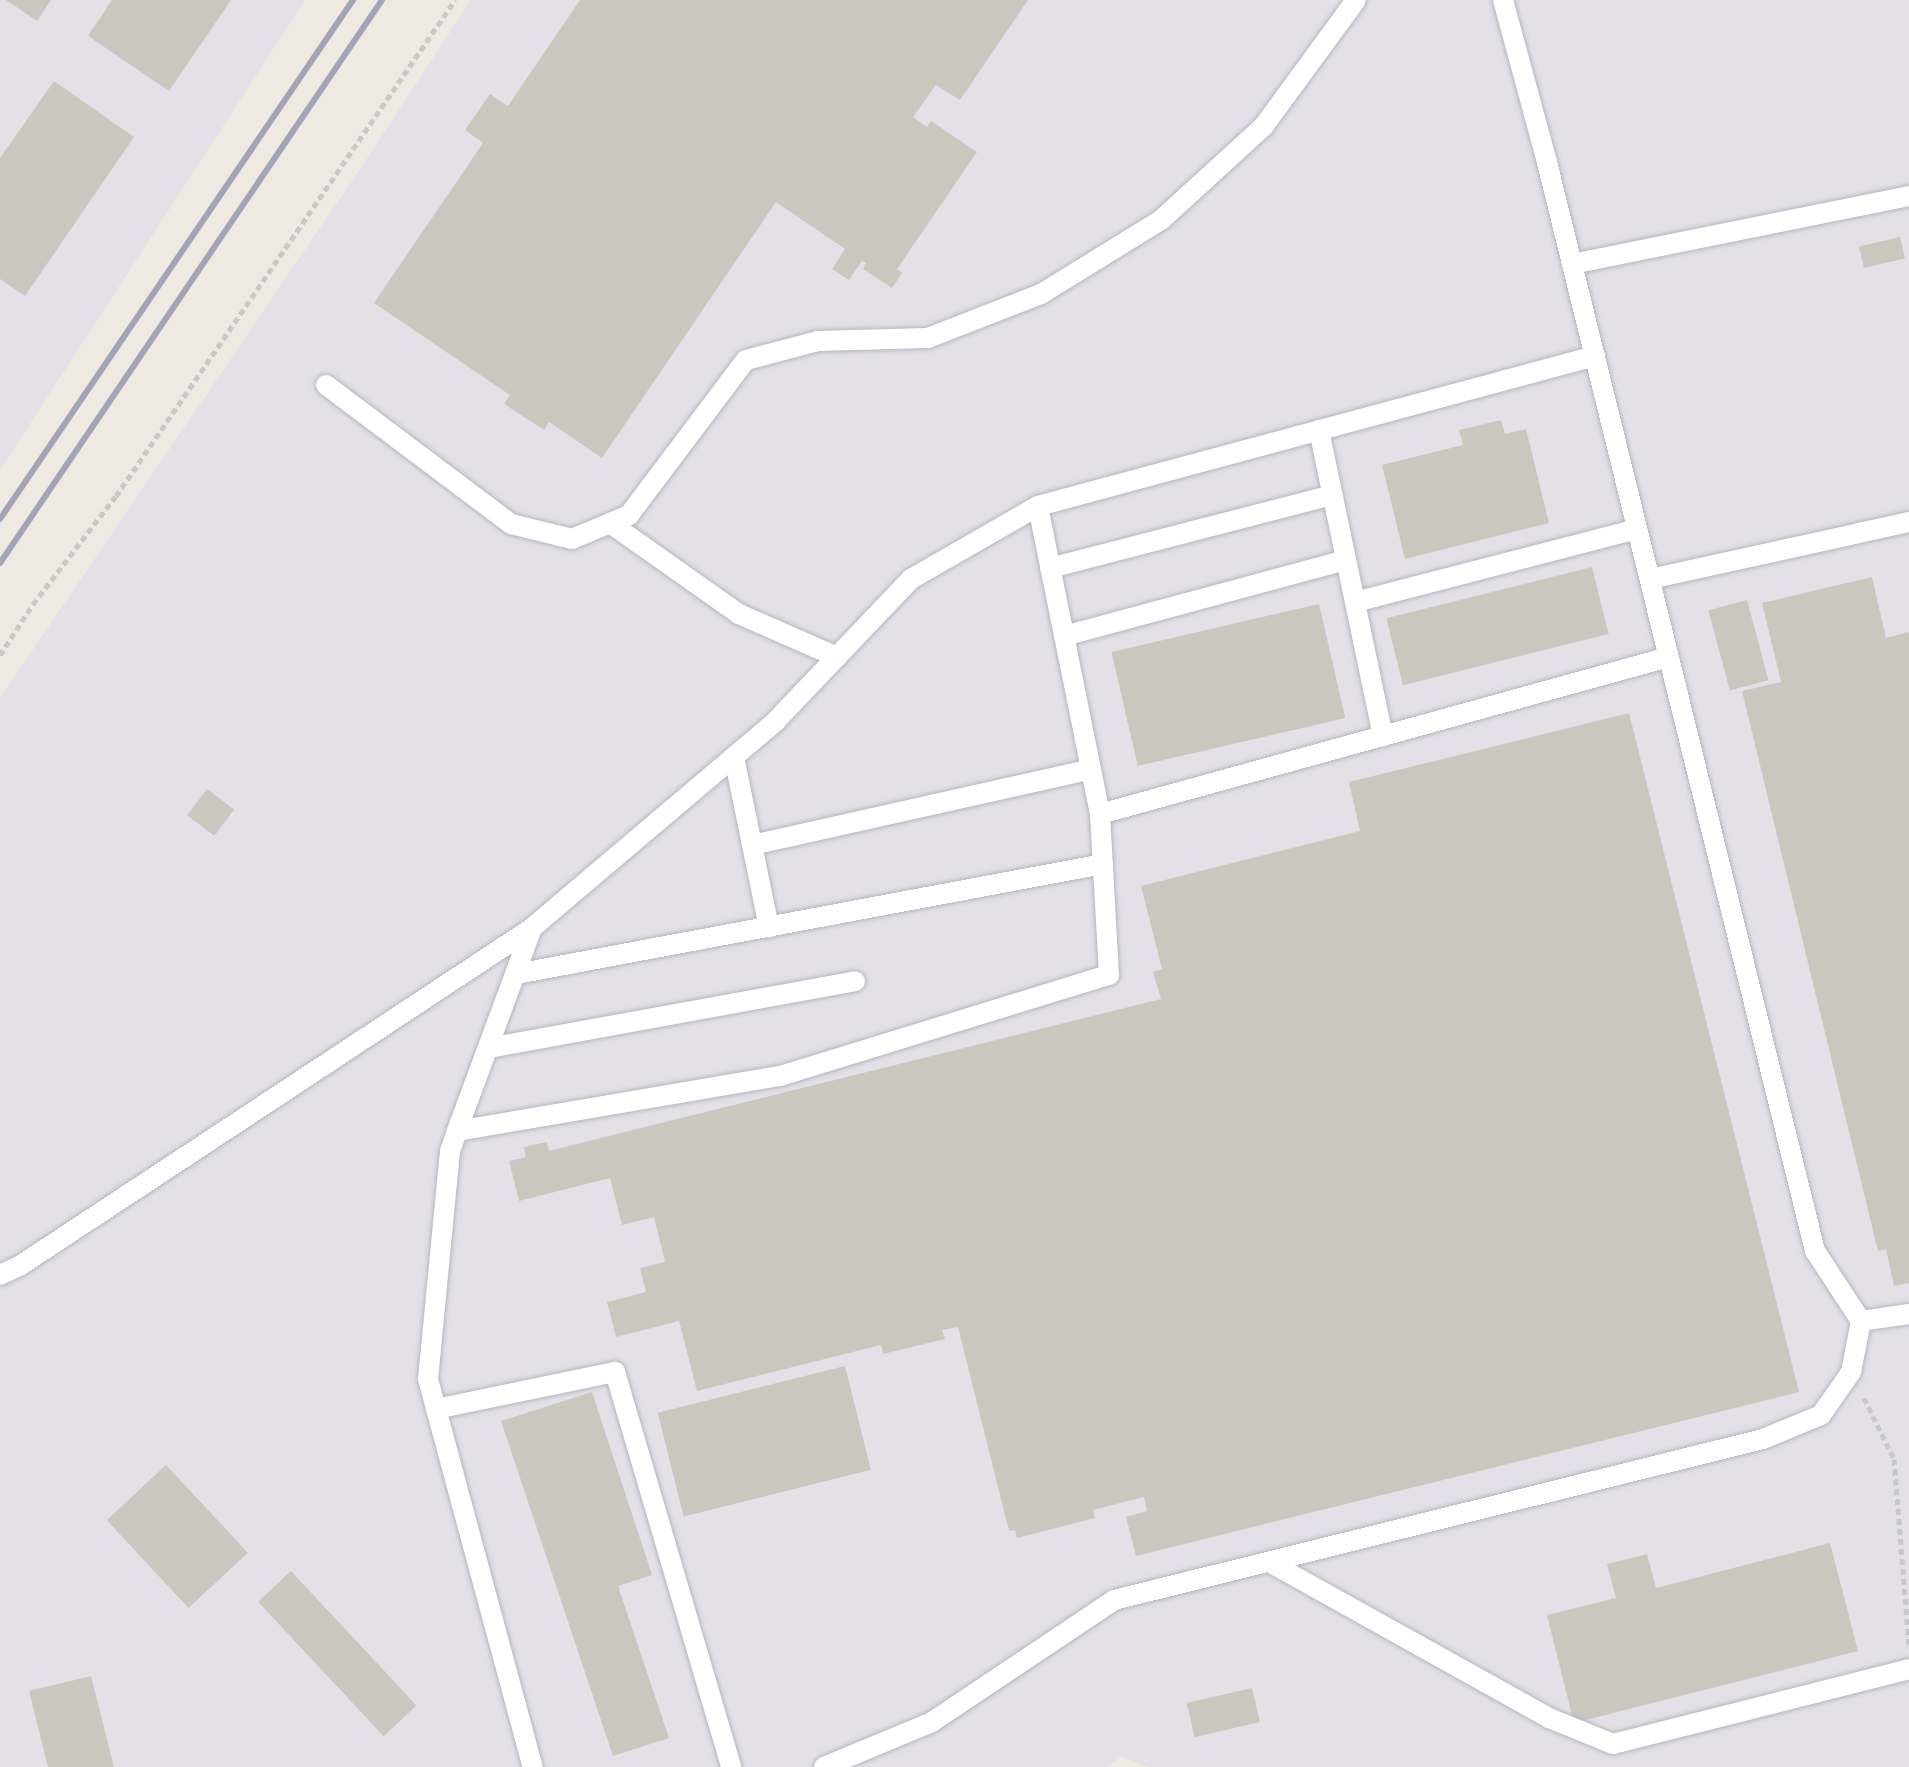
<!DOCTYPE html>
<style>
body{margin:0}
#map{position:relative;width:1909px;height:1767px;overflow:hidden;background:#eee9e1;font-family:"Space Grotesk",sans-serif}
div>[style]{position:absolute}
.industrial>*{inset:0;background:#e3e1e7}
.building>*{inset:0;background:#cac7bf;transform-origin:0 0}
.path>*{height:5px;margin-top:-2.5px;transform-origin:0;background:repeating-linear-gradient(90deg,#c8c8c8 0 6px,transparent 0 10px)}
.roads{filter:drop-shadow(0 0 2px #b4b6c0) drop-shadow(0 0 2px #b4b6c0)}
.service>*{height:20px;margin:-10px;padding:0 10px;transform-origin:10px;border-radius:10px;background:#fff}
.rail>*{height:6px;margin:-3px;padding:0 3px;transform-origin:3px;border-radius:3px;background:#a3a5b7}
span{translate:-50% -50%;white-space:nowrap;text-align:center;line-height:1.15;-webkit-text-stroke:6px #fff;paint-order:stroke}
</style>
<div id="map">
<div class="industrial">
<div style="clip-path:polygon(0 0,305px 0,0 470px)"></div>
<div style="clip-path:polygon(471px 0,1909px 0,1909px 1767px,1149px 1767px,1121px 1757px,1107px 1767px,0 1767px,0 698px,360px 169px)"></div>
</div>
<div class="building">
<div style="clip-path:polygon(6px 0,51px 0,37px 21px)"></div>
<div style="clip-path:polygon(112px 0,231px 0,169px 91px,88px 36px)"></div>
<div style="clip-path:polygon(580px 0,1028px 0,960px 100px,936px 85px,913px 117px,927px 127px,931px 121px,977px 152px,897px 269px,902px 273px,892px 288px,863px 269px,866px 263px,862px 261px,849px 280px,832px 269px,845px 249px,776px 202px,602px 458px,549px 422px,544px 430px,504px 404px,510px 395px,374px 303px,483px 143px,465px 130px,490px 94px,508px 106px)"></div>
<div style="clip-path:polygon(54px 81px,134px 137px,25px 296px,0 279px,0 158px)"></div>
<div style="left:1900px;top:237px;width:22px;height:42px;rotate:77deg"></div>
<div style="clip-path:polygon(1501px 420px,1505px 434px,1526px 429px,1549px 523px,1405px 559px,1382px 465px,1463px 445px,1459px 430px)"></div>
<div style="left:1592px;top:567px;width:69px;height:212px;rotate:76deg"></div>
<div style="clip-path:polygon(1872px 577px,1886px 638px,1909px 632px,1909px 1283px,1894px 1286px,1886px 1249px,1878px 1251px,1742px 691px,1781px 682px,1762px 603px)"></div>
<div style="left:1747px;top:600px;width:83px;height:40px;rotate:75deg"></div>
<div style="left:1319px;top:604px;width:117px;height:213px;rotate:77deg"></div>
<div style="clip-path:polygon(1629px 713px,1799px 1392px,1136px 1556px,1126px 1517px,1147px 1511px,1144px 1497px,1093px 1510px,1095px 1518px,1017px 1538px,1015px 1530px,1009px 1531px,958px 1327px,942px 1330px,945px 1339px,883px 1354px,881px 1345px,697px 1391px,679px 1321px,616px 1337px,607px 1302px,646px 1292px,640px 1268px,665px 1262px,654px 1217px,622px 1225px,610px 1178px,519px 1201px,509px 1161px,526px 1157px,524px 1147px,547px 1142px,549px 1151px,1161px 999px,1153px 972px,1162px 969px,1141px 886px,1360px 831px,1349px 782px)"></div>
<div style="left:207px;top:789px;width:34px;height:33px;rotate:37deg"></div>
<div style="left:845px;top:1366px;width:107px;height:193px;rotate:76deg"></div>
<div style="clip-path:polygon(592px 1392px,652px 1575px,618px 1586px,669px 1738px,613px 1756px,501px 1421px)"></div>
<div style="left:166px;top:1465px;width:120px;height:81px;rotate:47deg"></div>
<div style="clip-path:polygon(1830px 1543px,1858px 1651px,1574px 1723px,1547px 1615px,1616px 1598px,1607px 1564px,1647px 1554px,1656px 1588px)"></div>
<div style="left:291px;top:1571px;width:184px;height:45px;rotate:47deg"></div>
<div style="clip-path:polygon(91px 1676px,114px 1767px,48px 1767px,29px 1691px)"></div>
<div style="left:1252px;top:1688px;width:35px;height:67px;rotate:77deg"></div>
</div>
<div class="path">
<div style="left:0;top:655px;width:61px;rotate:-57.1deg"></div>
<div style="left:33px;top:604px;width:136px;rotate:-52.5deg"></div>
<div style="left:116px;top:496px;width:601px;rotate:-55.65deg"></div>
<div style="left:1864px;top:1398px;width:68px;rotate:63.8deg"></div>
<div style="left:1894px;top:1459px;width:187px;rotate:85.4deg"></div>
</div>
<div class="roads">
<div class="service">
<div style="left:1572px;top:264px;width:344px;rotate:-11.4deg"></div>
<div style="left:326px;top:385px;width:231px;rotate:36.9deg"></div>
<div style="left:511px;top:524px;width:63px;rotate:13.8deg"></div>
<div style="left:572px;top:539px;width:62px;rotate:-22.8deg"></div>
<div style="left:629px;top:515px;width:194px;rotate:-53deg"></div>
<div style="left:746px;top:360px;width:74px;rotate:-14.8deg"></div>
<div style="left:818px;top:341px;width:110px;rotate:-1.6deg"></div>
<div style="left:928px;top:338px;width:121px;rotate:-21.3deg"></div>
<div style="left:1041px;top:294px;width:141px;rotate:-31.7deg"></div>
<div style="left:1161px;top:220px;width:138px;rotate:-42.4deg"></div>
<div style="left:1263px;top:127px;width:157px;rotate:-53.8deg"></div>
<div style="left:1319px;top:430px;width:313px;rotate:78.2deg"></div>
<div style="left:1038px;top:506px;width:577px;rotate:-15.07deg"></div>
<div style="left:610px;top:523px;width:158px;rotate:35.2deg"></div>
<div style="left:739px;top:614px;width:107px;rotate:23.7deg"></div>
<div style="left:1050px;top:568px;width:292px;rotate:-14.5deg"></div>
<div style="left:1650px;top:579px;width:265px;rotate:-12.4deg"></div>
<div style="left:1355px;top:602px;width:291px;rotate:-14.5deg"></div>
<div style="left:1064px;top:636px;width:292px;rotate:-15.1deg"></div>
<div style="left:734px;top:757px;width:174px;rotate:78.4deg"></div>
<div style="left:1100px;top:814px;width:590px;rotate:-15.43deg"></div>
<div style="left:752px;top:845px;width:347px;rotate:-12.6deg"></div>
<div style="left:516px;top:974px;width:597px;rotate:-10.61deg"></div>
<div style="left:488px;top:1048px;width:373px;rotate:-10.3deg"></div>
<div style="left:457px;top:1131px;width:328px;rotate:-9.7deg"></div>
<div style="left:780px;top:1076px;width:344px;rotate:-17.1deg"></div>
<div style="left:1109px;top:975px;width:161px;rotate:-93.2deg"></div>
<div style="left:1100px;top:814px;width:314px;rotate:-101.4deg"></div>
<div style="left:1038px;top:506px;width:146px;rotate:150.1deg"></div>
<div style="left:911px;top:579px;width:196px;rotate:133.6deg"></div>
<div style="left:776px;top:721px;width:320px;rotate:139.7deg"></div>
<div style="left:532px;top:928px;width:216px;rotate:110.3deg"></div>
<div style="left:457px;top:1131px;width:21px;rotate:109deg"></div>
<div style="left:450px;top:1151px;width:229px;rotate:95.5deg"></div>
<div style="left:428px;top:1379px;width:402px;rotate:74.9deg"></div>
<div style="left:0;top:1275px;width:23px;rotate:-25deg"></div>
<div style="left:21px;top:1265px;width:612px;rotate:-33.4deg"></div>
<div style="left:1861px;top:1321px;width:49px;rotate:-8.3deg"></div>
<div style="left:436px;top:1409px;width:183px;rotate:-11.7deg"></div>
<div style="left:615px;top:1372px;width:412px;rotate:73.6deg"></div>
<div style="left:1269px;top:1562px;width:321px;rotate:29.1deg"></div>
<div style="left:1549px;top:1718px;width:69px;rotate:22.1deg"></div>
<div style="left:1613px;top:1744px;width:305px;rotate:-14.2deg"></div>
<div style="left:824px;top:1767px;width:117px;rotate:-22.6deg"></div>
<div style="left:932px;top:1722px;width:219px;rotate:-33.8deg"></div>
<div style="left:1114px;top:1600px;width:669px;rotate:-13.93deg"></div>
<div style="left:1763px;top:1439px;width:63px;rotate:-22.5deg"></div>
<div style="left:1821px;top:1415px;width:52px;rotate:-55.1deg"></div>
<div style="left:1851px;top:1372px;width:52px;rotate:-78.9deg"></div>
<div style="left:1861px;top:1321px;width:84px;rotate:-123.3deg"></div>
<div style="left:1815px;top:1251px;width:1121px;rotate:-103.83deg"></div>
<div style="left:1547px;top:162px;width:168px;rotate:-105.2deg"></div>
</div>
</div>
<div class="rail">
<div style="left:0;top:519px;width:628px;rotate:-55.78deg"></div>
<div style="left:0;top:563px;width:680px;rotate:-55.84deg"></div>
</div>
</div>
